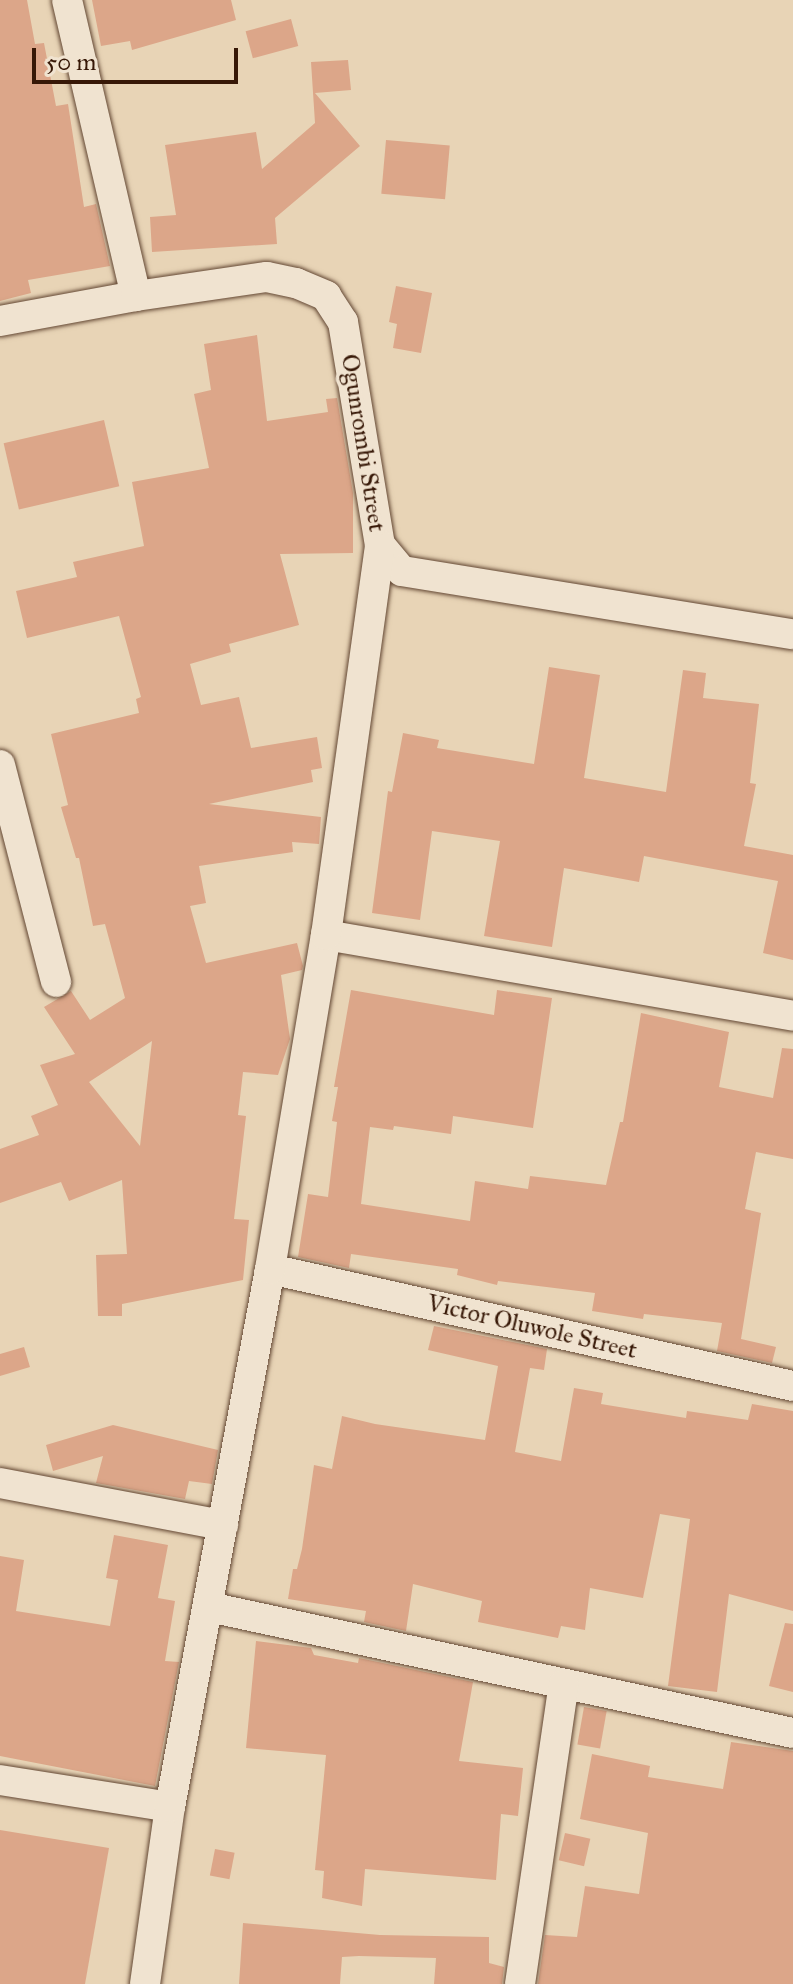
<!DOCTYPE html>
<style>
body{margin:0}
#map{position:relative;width:793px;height:1984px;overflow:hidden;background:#e8d4b6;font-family:"IM FELL Great Primer",serif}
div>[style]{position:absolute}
.building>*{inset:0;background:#dca689;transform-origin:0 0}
.roads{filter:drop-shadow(0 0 2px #634733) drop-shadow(0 0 2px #634733)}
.minor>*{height:30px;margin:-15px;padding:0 15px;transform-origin:15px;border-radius:15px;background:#f0e3d0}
span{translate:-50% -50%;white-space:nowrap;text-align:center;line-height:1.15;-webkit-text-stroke:7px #f0e3d0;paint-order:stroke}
.street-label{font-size:24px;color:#371807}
.scale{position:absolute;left:32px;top:48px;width:206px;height:36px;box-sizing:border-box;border:4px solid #371807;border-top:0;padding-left:10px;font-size:24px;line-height:28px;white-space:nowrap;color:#371807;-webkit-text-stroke:6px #f0e3d0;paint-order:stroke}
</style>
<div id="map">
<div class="building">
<div style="clip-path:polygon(0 0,27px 0,35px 44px,44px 43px,56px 106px,68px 104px,84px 207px,96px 204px,110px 266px,28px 280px,31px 293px,0 301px)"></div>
<div style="clip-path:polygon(92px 0,231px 0,236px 20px,132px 50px,130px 41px,101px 46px)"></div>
<div style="left:291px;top:19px;width:28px;height:47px;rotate:75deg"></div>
<div style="clip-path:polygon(348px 60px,351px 90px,315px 93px,360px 146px,275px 218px,277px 244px,152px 252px,150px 217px,176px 215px,165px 145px,256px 132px,262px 169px,315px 123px,311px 62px)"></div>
<div style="left:386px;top:140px;width:64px;height:54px;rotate:5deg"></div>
<div style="clip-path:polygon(396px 286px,432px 293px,421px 353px,393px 348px,397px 324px,389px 322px)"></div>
<div style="clip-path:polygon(evenodd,257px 335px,267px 421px,328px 412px,326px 399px,337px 398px,353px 493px,353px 553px,280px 554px,299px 625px,229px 644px,231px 652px,190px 664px,201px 705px,239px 697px,251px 748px,317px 737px,322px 768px,311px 770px,313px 782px,209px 804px,321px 817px,319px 844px,292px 842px,293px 852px,199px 866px,206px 903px,190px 906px,206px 963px,297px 943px,303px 966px,302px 970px,281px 975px,290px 1039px,278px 1075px,243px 1072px,238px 1115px,246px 1116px,234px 1219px,249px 1220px,243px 1280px,122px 1304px,122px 1316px,98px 1316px,96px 1255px,127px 1254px,122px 1180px,69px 1201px,61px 1182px,0 1203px,0 1149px,39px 1135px,31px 1116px,58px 1105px,40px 1065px,75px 1054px,44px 1007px,71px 991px,90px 1020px,125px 998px,105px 924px,93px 926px,79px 858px,76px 858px,61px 807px,68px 805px,51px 734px,139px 713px,136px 699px,141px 697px,119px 616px,27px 638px,16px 591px,77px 577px,73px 562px,144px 546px,132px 482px,209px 468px,194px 394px,211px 390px,204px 344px,257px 335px,152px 1041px,140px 1146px,89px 1082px,152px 1041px)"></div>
<div style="left:104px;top:420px;width:68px;height:103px;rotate:77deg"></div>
<div style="clip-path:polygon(549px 667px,600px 675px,584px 778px,666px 792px,683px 670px,706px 673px,703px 698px,759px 704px,750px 783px,756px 784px,744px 846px,793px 855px,793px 960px,763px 953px,778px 881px,644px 856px,639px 882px,564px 868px,552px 947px,484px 936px,500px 841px,432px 831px,420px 920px,372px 913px,388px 791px,392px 792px,403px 733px,439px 740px,437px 748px,534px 764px)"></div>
<div style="clip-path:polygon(351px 990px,494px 1015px,497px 990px,552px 998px,533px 1128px,453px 1116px,451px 1134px,394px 1126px,393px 1130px,370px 1127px,361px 1204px,470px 1221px,475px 1181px,528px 1189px,530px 1176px,606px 1185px,620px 1122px,623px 1122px,641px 1013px,729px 1032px,719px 1087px,773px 1098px,782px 1048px,793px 1049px,793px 1159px,756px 1152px,745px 1209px,761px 1213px,741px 1339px,776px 1347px,772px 1363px,717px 1351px,722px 1323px,644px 1314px,643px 1319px,592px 1311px,595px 1293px,498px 1281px,497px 1285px,457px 1275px,458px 1269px,351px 1254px,349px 1268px,298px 1257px,308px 1194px,328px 1197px,337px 1122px,332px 1121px,338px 1087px,334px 1087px)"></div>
<div style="clip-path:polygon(434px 1326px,547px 1349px,544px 1370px,530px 1368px,515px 1452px,561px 1461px,574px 1388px,603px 1393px,601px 1404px,686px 1418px,687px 1411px,748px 1420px,752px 1404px,793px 1411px,793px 1611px,729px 1594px,717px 1692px,668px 1686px,690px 1519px,660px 1514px,643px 1598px,590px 1588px,585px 1630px,561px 1626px,558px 1638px,478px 1622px,482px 1601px,413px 1584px,406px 1631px,364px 1622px,366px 1611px,288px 1599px,293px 1569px,297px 1569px,302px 1549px,314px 1465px,332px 1469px,342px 1416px,375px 1424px,485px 1440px,498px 1366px,428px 1350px)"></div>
<div style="clip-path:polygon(24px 1347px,30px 1367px,0 1376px,0 1354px)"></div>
<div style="clip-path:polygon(113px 1425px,218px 1450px,212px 1484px,189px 1481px,185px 1499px,96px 1483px,103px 1456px,53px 1471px,46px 1445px)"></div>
<div style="clip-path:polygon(114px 1535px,168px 1545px,158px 1598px,175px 1601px,165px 1661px,179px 1662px,155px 1786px,0 1756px,0 1556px,24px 1560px,16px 1611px,110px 1626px,118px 1580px,106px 1578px)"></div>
<div style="clip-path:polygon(785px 1623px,793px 1624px,793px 1692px,769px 1686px)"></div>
<div style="clip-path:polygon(256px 1641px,311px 1648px,314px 1655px,358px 1663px,359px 1658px,473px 1682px,459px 1761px,523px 1768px,518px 1816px,501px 1814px,496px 1880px,365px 1869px,362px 1906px,322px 1898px,324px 1871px,315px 1870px,326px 1755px,246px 1748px)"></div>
<div style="left:584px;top:1707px;width:23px;height:38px;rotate:10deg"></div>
<div style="clip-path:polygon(731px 1742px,793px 1751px,793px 1984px,538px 1984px,545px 1935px,577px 1937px,585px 1886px,639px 1894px,648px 1833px,580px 1819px,592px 1754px,650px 1766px,648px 1777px,723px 1789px)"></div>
<div style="clip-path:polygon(0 1830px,109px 1848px,85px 1984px,0 1984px)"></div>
<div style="left:565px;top:1833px;width:26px;height:28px;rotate:13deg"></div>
<div style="left:215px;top:1849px;width:20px;height:27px;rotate:11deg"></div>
<div style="clip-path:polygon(243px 1923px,380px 1935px,489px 1937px,489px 1963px,504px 1967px,502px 1984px,434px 1984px,436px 1958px,359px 1956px,342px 1957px,340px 1984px,239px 1984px)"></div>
</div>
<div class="roads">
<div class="minor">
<div style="left:67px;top:0;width:304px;rotate:76.9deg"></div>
<div style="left:0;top:321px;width:138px;rotate:-10.4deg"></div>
<div style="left:136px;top:296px;width:132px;rotate:-8.3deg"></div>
<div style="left:267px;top:277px;width:30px;rotate:12deg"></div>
<div style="left:296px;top:283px;width:33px;rotate:23deg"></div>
<div style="left:326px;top:296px;width:31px;rotate:57deg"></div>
<div style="left:343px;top:322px;width:226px;rotate:80.6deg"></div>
<div style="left:380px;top:545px;width:34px;rotate:50deg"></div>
<div style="left:402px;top:571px;width:396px;rotate:9.2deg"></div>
<div style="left:0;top:765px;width:224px;rotate:75.5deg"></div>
<div style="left:326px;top:935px;width:474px;rotate:9.8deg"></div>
<div style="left:270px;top:1269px;width:536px;rotate:12.61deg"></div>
<div style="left:0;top:1483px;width:227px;rotate:10.7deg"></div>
<div style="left:209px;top:1607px;width:597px;rotate:12.18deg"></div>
<div style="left:0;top:1780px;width:172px;rotate:9deg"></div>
<div style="left:145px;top:1984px;width:179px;rotate:-82deg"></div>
<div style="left:170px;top:1807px;width:547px;rotate:-79.47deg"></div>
<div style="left:270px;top:1269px;width:339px;rotate:-80.5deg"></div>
<div style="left:326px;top:935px;width:394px;rotate:-82.1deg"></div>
<div style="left:520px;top:1984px;width:303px;rotate:-81.7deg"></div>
</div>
</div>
<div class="street-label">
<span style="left:363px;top:443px;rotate:81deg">Ogunrombi Street</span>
<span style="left:532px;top:1327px;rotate:13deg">Victor Oluwole Street</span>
</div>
<div class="scale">50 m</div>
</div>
